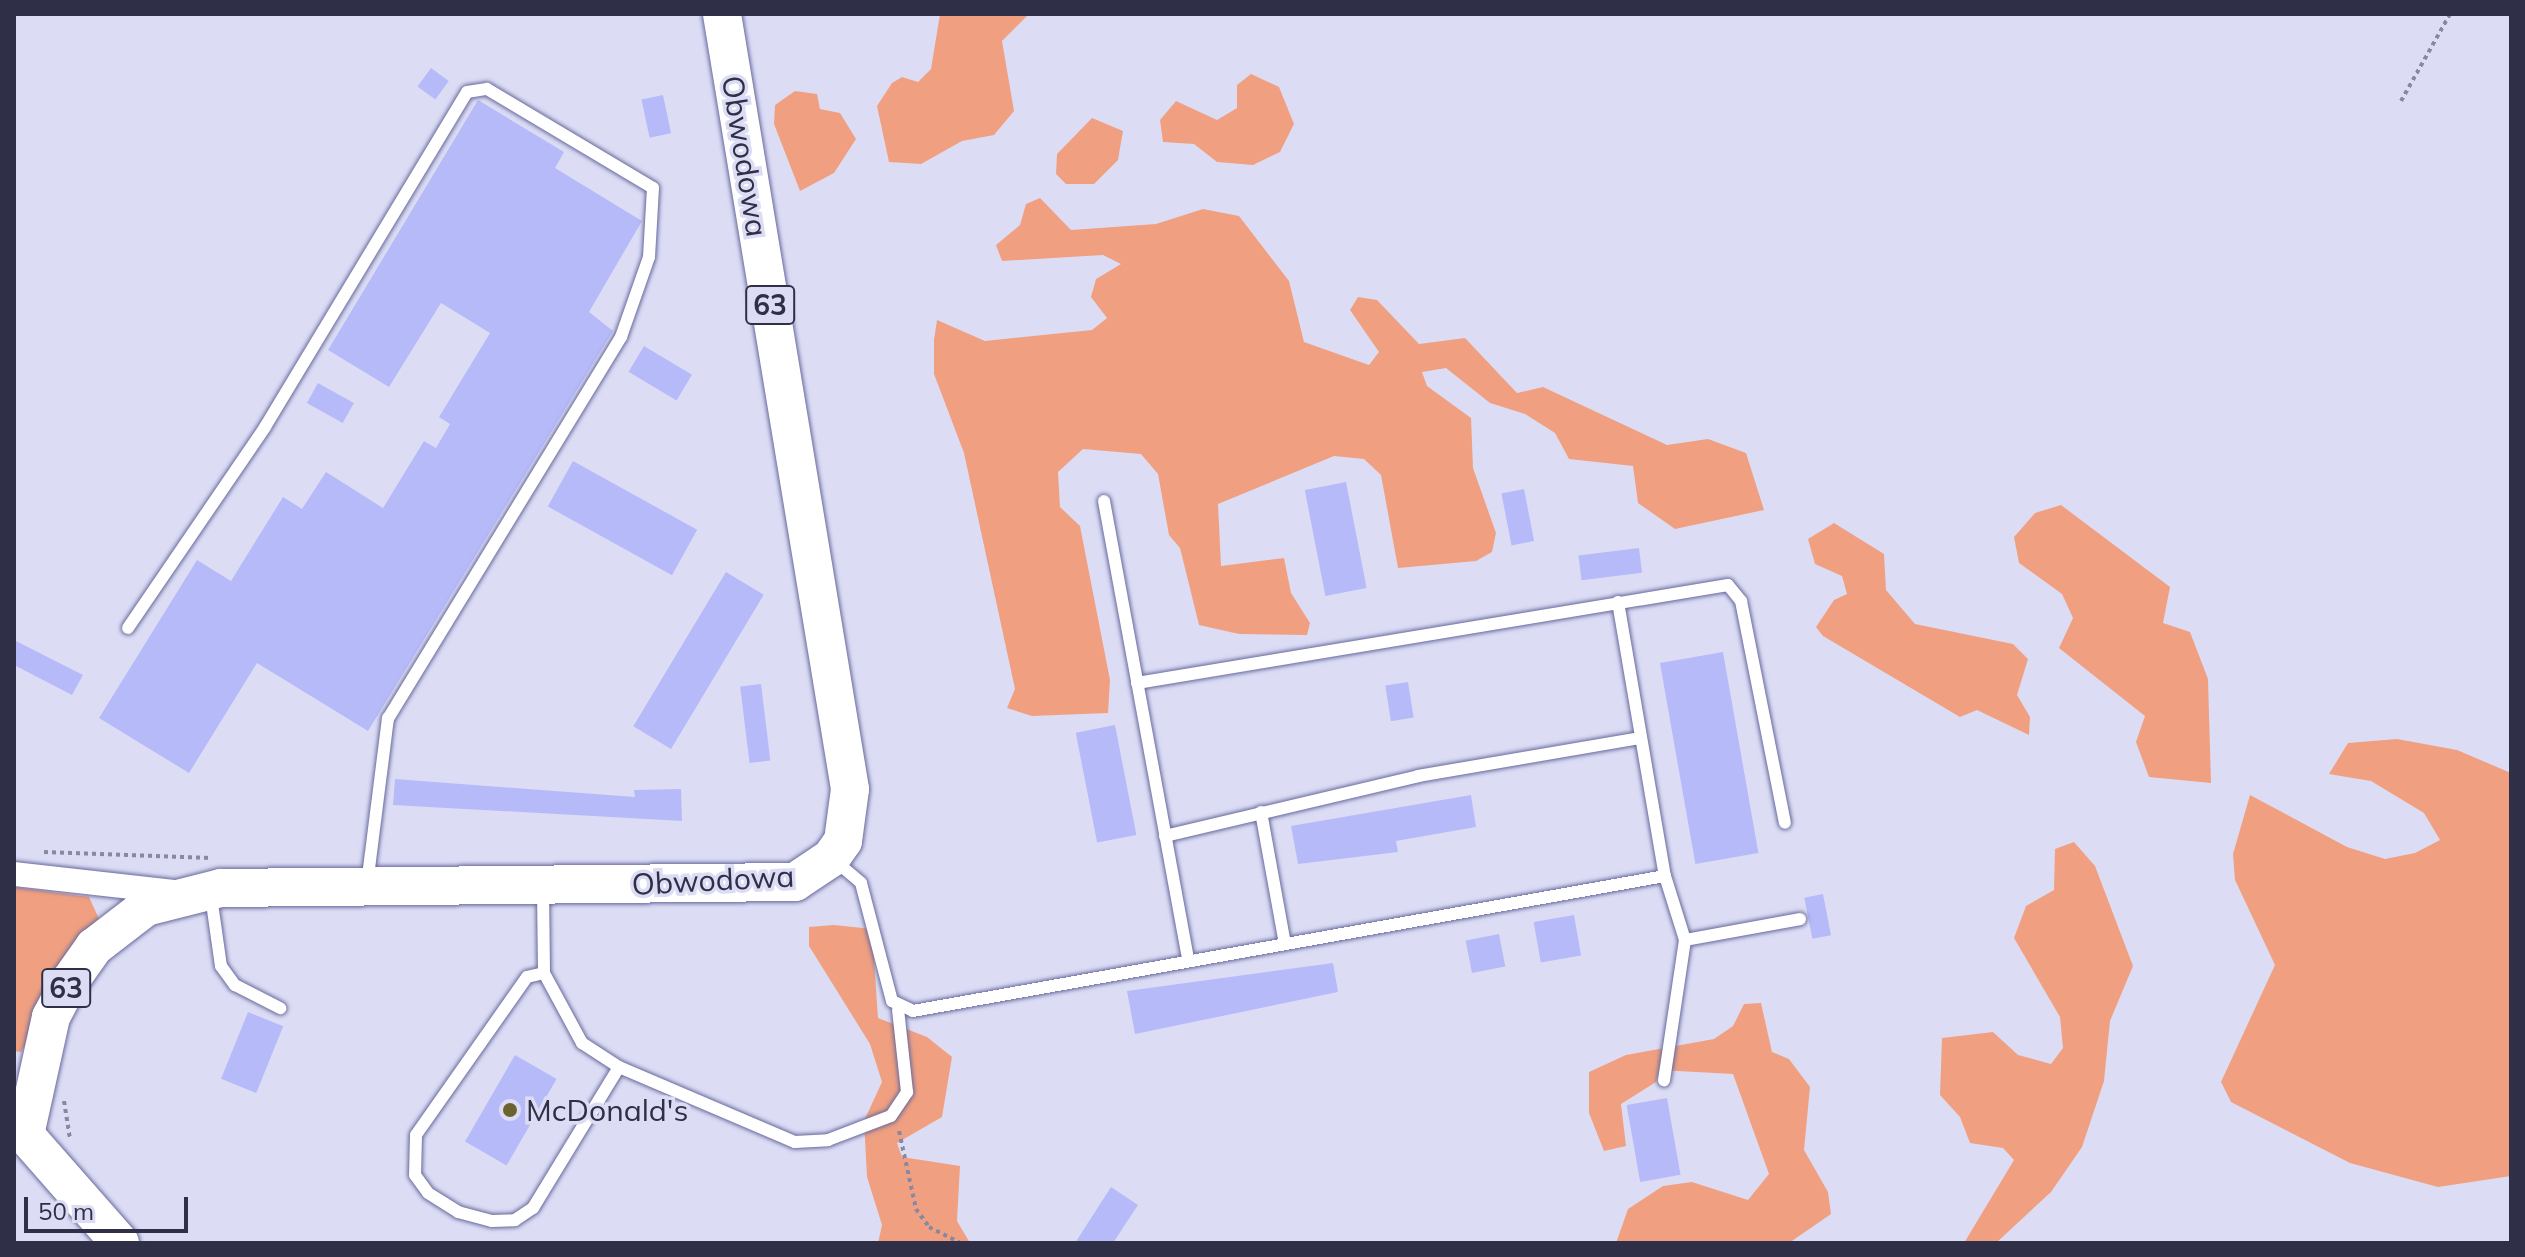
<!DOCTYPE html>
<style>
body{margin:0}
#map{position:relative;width:2525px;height:1257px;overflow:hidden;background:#dcddf5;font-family:Mulish,sans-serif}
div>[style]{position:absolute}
.green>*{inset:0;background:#f0a080}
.building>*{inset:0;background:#b7baf9;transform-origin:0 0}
.path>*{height:4px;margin-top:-2px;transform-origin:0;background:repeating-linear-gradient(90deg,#8889a1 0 4px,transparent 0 8px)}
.roads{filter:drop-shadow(0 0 2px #68699d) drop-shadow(0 0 2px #68699d)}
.service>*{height:12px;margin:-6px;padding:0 6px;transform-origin:6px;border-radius:6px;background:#fff}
.minor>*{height:24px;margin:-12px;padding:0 12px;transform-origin:12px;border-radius:12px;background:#fff}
.primary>*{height:38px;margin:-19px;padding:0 19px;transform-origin:19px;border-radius:19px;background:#fff}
.dots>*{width:22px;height:22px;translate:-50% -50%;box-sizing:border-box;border:4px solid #dcddf5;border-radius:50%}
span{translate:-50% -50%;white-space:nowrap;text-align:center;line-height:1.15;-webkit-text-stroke:7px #dcddf5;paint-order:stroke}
.shield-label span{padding:2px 6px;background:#dcddf5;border:2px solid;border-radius:6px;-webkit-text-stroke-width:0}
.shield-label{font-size:28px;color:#2f3047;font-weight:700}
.street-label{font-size:30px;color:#2f3047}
.poi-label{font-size:30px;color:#2f3047}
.left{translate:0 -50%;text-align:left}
.frame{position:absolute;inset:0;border:16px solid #2f3047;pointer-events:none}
.scale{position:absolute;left:24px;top:1197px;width:164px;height:36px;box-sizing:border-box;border:4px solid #2f3047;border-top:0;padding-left:10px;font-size:24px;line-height:28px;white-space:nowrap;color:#2f3047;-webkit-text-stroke:6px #dcddf5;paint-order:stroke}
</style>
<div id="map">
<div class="green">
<div style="clip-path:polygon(940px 14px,1029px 14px,1002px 41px,1014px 111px,994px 135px,962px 141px,921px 164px,889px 162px,877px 106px,892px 83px,902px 77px,918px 82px,931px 69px)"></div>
<div style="clip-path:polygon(1251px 74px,1279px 87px,1294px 124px,1280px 152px,1253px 165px,1217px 162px,1194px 144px,1163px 142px,1160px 120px,1176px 101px,1217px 120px,1237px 108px,1237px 85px)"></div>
<div style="clip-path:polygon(795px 91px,817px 94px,820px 109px,840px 113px,856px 139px,834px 173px,800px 191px,774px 124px,775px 105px)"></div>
<div style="clip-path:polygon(1092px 118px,1123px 131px,1118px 160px,1094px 184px,1066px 184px,1056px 174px,1057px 154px)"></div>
<div style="clip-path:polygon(1040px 198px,1071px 230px,1156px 224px,1203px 209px,1239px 216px,1289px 281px,1304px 342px,1369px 365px,1379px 352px,1350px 310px,1358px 297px,1377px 300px,1419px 344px,1465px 338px,1517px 393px,1543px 387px,1667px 445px,1708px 439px,1746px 453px,1764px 510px,1675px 529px,1638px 503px,1633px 466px,1569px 459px,1555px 433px,1525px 414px,1490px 403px,1446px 368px,1422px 372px,1427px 386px,1471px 418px,1473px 468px,1496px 533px,1492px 552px,1476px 561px,1398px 568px,1381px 475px,1364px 459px,1334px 456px,1218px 504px,1221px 566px,1284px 558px,1291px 593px,1310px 623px,1307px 635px,1239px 634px,1199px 625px,1180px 548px,1169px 535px,1158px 474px,1141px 454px,1083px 449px,1058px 472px,1060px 507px,1080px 526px,1110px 680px,1108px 713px,1032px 716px,1007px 708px,1015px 689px,964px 453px,934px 374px,934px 340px,937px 320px,985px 341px,1092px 330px,1107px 318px,1091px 297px,1096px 279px,1121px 264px,1103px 255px,1002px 261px,996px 245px,1020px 225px,1026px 204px)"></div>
<div style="clip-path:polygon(2061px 505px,2170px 587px,2163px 623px,2190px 632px,2208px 679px,2211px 783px,2149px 777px,2136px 742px,2145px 716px,2059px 648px,2073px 618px,2062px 594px,2019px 563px,2014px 537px,2035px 513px)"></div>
<div style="clip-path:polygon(1834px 523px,1884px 554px,1886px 590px,1915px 624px,2013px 644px,2028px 659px,2017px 695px,2030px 717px,2029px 735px,1977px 710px,1960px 717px,1823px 636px,1816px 627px,1834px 600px,1847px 594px,1842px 576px,1815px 564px,1808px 539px)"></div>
<div style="clip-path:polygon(2397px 739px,2457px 750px,2511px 773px,2511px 1176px,2438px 1187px,2350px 1163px,2231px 1102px,2221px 1082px,2275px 965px,2235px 880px,2233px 854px,2250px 795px,2347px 847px,2385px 859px,2415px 853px,2440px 840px,2424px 813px,2371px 781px,2329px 774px,2348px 743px)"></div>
<div style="clip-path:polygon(2074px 842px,2095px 866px,2133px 966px,2110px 1021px,2104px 1081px,2082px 1147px,2051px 1192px,1996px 1243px,1964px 1243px,2014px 1160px,2003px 1148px,1970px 1143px,1960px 1117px,1940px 1095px,1942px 1038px,1993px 1032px,2018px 1055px,2051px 1064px,2063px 1048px,2060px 1017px,2014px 938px,2026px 906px,2054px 890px,2055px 849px)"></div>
<div style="clip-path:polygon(14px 887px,89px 897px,100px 921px,21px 1052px,14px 1051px)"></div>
<div style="clip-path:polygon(834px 925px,872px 929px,878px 1018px,927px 1037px,952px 1057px,942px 1117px,897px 1143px,902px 1157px,960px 1166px,957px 1221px,970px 1243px,878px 1243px,882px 1225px,867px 1177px,864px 1121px,882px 1082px,870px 1044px,809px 946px,809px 927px)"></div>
<div style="clip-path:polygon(1761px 1003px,1772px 1052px,1789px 1059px,1810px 1087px,1804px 1150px,1828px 1192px,1831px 1214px,1789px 1243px,1616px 1243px,1628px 1209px,1663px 1186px,1692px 1182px,1748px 1200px,1769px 1174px,1733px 1074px,1659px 1070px,1656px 1082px,1621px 1104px,1626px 1146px,1604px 1151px,1589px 1113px,1589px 1072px,1626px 1055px,1714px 1039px,1733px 1026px,1744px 1004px)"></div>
</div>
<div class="building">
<div style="left:431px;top:68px;width:22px;height:23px;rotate:36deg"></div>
<div style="left:663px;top:95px;width:39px;height:22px;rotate:78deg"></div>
<div style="clip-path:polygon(478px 100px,564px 152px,555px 168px,642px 221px,589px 312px,613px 331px,368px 731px,257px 663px,189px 773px,99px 718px,197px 560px,231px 581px,283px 497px,302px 509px,326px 472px,383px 508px,424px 441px,436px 448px,450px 424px,439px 417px,490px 333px,441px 303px,389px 387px,328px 350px)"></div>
<div style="left:644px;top:346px;width:56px;height:30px;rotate:31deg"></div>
<div style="left:318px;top:383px;width:41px;height:23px;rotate:29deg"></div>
<div style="left:573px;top:461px;width:142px;height:52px;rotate:29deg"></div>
<div style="left:1346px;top:482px;width:108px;height:42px;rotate:79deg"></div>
<div style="left:1524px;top:489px;width:53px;height:23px;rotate:79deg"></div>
<div style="left:1639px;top:548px;width:25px;height:61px;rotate:83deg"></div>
<div style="left:726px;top:572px;width:44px;height:180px;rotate:31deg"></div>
<div style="clip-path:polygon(14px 640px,83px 675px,72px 695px,14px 665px)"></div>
<div style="left:1723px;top:652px;width:204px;height:64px;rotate:80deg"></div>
<div style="left:1408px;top:682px;width:36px;height:23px;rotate:81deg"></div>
<div style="left:761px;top:684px;width:77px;height:21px;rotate:83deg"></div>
<div style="left:1115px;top:725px;width:112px;height:40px;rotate:79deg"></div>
<div style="clip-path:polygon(395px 779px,635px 797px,634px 790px,681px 789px,682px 821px,393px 805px)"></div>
<div style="clip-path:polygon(1471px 795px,1476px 827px,1396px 841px,1398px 852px,1298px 864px,1291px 826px)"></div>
<div style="left:1823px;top:894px;width:42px;height:19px;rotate:79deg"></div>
<div style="left:1574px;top:915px;width:41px;height:41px;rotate:80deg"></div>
<div style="left:1499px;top:934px;width:33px;height:34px;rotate:79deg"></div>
<div style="clip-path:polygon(1333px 963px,1338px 992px,1135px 1034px,1127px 991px)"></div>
<div style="left:248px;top:1012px;width:38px;height:72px;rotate:22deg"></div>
<div style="left:515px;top:1055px;width:48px;height:100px;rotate:30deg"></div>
<div style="left:1667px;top:1098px;width:78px;height:41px;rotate:80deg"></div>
<div style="clip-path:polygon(1111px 1187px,1138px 1205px,1113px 1243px,1075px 1243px)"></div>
</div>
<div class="path">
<div style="left:2401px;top:101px;width:100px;rotate:-60.6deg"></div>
<div style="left:44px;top:852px;width:167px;rotate:2.1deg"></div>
<div style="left:64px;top:1101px;width:39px;rotate:81deg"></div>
<div style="left:899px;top:1131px;width:80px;rotate:77.7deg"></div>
<div style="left:916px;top:1209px;width:22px;rotate:54deg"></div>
<div style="left:929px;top:1227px;width:35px;rotate:27deg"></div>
</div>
<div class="roads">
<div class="service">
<div style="left:1104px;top:501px;width:467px;rotate:79.6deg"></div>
<div style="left:1618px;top:602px;width:278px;rotate:80.3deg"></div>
<div style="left:1665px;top:876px;width:67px;rotate:72.6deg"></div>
<div style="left:1685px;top:940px;width:142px;rotate:98.5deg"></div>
<div style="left:128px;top:628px;width:243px;rotate:-55.7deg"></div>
<div style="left:265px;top:427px;width:391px;rotate:-58.9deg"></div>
<div style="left:467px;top:92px;width:20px;rotate:-9deg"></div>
<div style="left:487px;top:89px;width:193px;rotate:30.8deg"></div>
<div style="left:653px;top:188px;width:69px;rotate:93.3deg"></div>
<div style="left:649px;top:257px;width:85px;rotate:109.3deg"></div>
<div style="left:621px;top:337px;width:447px;rotate:121.4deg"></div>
<div style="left:388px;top:718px;width:167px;rotate:97.2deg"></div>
<div style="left:1137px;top:683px;width:599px;rotate:-9.42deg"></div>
<div style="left:1728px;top:585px;width:21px;rotate:51deg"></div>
<div style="left:1741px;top:601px;width:226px;rotate:78.8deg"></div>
<div style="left:1261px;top:812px;width:134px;rotate:79.7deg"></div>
<div style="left:1165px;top:836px;width:260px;rotate:-13.3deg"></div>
<div style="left:1418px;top:776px;width:226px;rotate:-9.7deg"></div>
<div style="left:834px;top:860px;width:35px;rotate:40deg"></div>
<div style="left:861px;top:883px;width:122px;rotate:75.3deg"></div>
<div style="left:892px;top:1001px;width:23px;rotate:25deg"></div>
<div style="left:913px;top:1011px;width:764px;rotate:-10.18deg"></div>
<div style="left:543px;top:889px;width:84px;rotate:89.3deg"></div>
<div style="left:544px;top:973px;width:80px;rotate:61.5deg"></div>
<div style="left:582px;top:1043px;width:44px;rotate:33deg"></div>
<div style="left:619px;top:1067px;width:191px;rotate:23.1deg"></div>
<div style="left:795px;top:1142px;width:33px;rotate:-3deg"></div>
<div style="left:828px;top:1140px;width:67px;rotate:-20.9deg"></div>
<div style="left:891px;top:1116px;width:29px;rotate:-56deg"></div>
<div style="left:907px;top:1092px;width:83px;rotate:-96.2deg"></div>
<div style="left:211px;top:896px;width:71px;rotate:81.9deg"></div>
<div style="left:221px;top:966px;width:24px;rotate:54deg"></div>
<div style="left:235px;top:985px;width:51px;rotate:27.1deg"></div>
<div style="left:1685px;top:940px;width:117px;rotate:-10.3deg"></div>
<div style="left:544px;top:973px;width:17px;rotate:167deg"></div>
<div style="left:527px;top:977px;width:193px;rotate:125.1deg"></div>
<div style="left:416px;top:1135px;width:40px;rotate:91.4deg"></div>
<div style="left:415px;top:1175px;width:22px;rotate:54deg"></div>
<div style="left:428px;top:1193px;width:36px;rotate:32deg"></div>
<div style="left:458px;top:1212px;width:35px;rotate:15deg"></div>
<div style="left:492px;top:1221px;width:23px;rotate:-2deg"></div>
<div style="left:515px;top:1220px;width:22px;rotate:-34deg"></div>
<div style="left:533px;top:1208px;width:165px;rotate:-58.6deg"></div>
</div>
<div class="minor">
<div style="left:14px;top:874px;width:162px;rotate:6.4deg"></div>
</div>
<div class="primary">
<div style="left:120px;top:1243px;width:144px;rotate:-131.3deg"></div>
<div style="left:25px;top:1135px;width:121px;rotate:-77.6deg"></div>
<div style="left:51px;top:1017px;width:41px;rotate:-62.2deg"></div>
<div style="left:70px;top:981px;width:42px;rotate:-54.8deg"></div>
<div style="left:94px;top:947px;width:66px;rotate:-37.6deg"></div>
<div style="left:146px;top:907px;width:77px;rotate:-14.2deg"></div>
<div style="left:221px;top:888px;width:574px;rotate:-0.6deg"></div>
<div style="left:795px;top:882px;width:43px;rotate:-33.7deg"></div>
<div style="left:831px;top:858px;width:21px;rotate:-55deg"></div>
<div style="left:843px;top:841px;width:52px;rotate:-82.3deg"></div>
<div style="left:850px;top:789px;width:785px;rotate:-99.38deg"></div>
</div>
</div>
<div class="dots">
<div style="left:510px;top:1110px;background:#6b6431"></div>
</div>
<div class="shield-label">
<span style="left:770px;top:305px">63</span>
<span style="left:66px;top:988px">63</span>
</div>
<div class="street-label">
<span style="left:745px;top:156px;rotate:81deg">Obwodowa</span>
<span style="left:713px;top:880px;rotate:-3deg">Obwodowa</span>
</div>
<div class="poi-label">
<span class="left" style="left:526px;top:1110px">McDonald's</span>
</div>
<div class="frame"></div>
<div class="scale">50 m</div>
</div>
